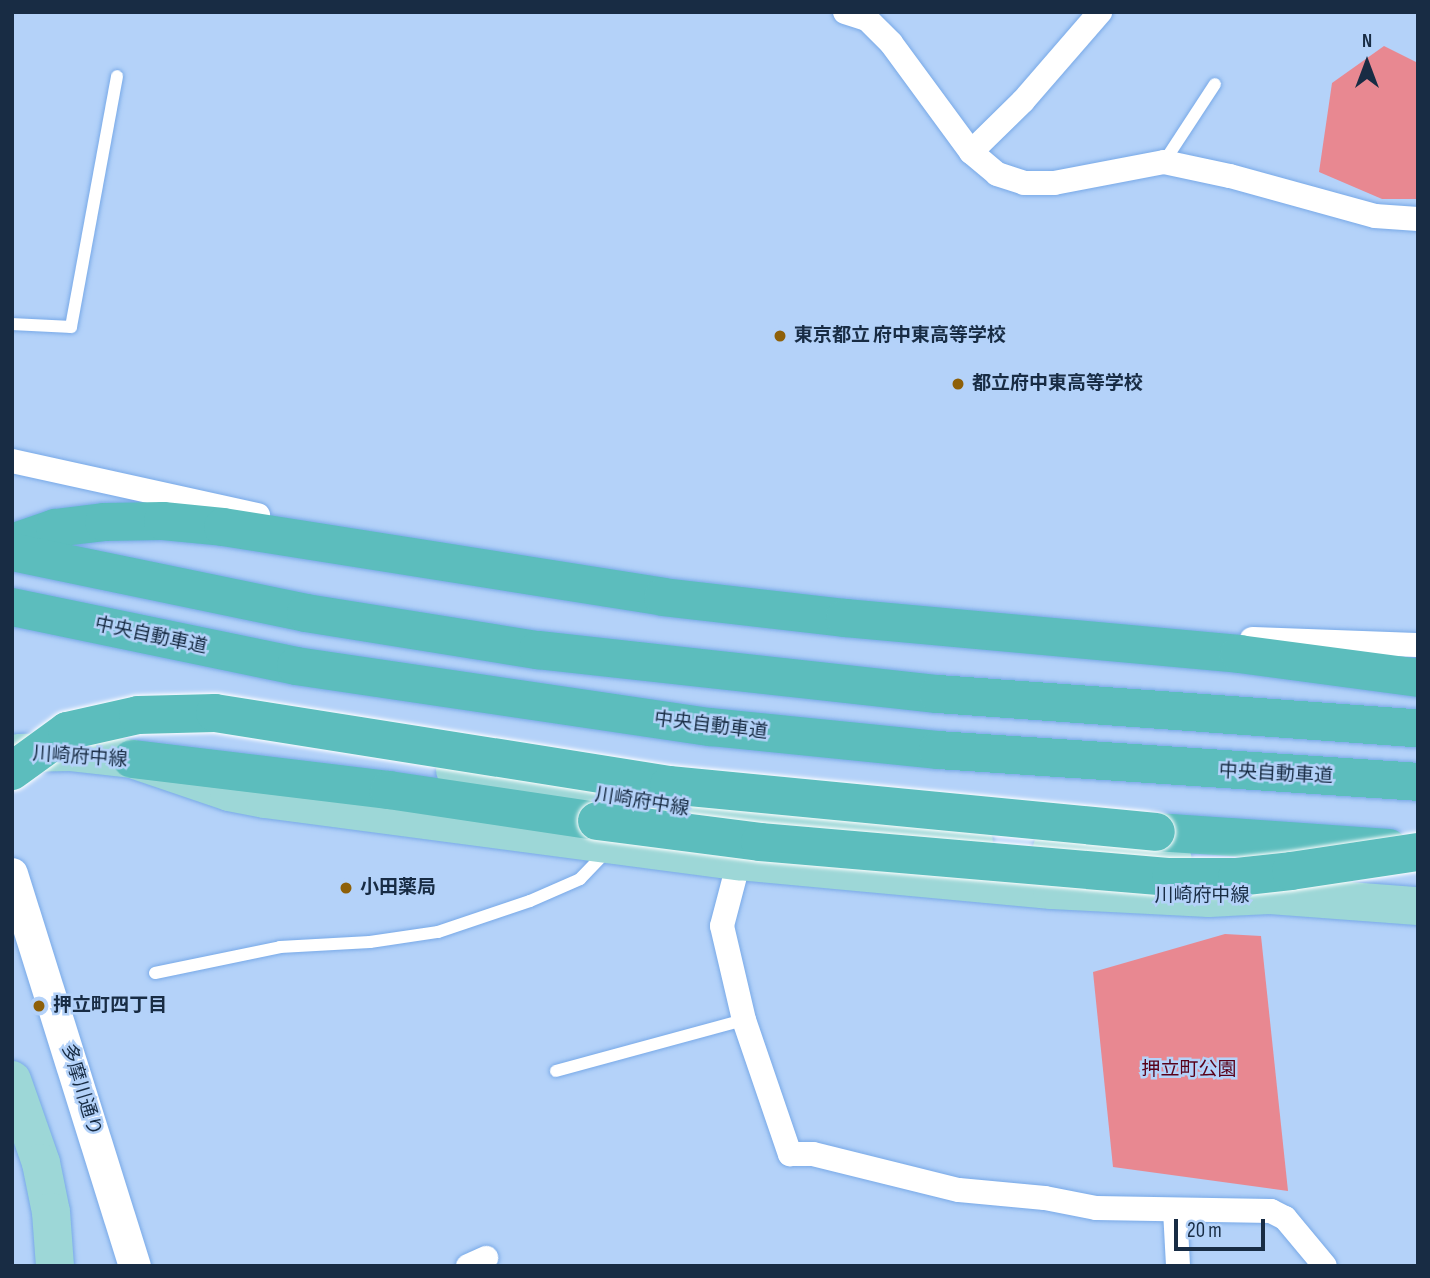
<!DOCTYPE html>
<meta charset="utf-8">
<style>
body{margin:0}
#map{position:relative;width:1430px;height:1278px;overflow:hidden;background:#b4d2f9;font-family:"Sofia Sans Condensed","Noto Sans JP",sans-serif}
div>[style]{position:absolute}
.green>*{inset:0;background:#e88891}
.roads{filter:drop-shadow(0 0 2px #78a9e7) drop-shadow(0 0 2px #78a9e7)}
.service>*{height:12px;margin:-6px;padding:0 6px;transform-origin:6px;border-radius:6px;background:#fff}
.minor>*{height:24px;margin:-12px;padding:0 12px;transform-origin:12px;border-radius:12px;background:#fff}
.tertiary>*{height:32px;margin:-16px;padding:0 16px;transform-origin:16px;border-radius:16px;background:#fff}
.primary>*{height:38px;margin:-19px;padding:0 19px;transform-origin:19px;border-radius:19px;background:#9dd7d7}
.motorway>*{height:38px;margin:-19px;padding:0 19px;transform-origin:19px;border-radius:19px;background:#5cbdbd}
.bridges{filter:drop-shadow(0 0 2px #fff) drop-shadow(0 0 2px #fff)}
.motorway-bridge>*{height:38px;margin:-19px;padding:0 19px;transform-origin:19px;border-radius:19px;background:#5cbdbd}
.dots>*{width:19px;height:19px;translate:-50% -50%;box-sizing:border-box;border:4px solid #b4d2f9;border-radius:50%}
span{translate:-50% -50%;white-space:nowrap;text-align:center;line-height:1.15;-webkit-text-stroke:5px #b4d2f9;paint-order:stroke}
.poi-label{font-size:19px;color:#182c44;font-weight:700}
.left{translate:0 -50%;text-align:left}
.street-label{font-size:19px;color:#182c44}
.park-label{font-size:19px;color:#580018}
.frame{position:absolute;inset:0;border:14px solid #182c44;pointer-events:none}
.north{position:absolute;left:1332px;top:28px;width:70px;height:70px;-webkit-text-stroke:5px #b4d2f9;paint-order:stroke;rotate:0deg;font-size:19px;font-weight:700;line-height:28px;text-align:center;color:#182c44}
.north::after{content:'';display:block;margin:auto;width:24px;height:32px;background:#182c44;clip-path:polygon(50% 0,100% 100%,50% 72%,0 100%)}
.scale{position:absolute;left:1174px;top:1219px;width:91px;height:32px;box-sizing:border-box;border:4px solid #182c44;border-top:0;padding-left:9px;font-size:21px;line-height:24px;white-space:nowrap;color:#182c44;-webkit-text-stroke:5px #b4d2f9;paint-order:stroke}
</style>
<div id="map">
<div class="green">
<div style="clip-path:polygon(1384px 46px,1418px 63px,1418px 199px,1382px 199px,1319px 172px,1332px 83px)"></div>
<div style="clip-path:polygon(1225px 934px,1261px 936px,1288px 1191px,1113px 1167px,1093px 972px)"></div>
</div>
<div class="roads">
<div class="service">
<div style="left:1164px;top:162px;width:93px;rotate:-56.8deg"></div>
<div style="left:12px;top:324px;width:59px;rotate:2.9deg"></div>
<div style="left:71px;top:327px;width:255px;rotate:-79.6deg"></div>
<div style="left:155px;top:973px;width:128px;rotate:-11.7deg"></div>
<div style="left:280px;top:947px;width:90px;rotate:-3.2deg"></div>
<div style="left:370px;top:942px;width:69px;rotate:-8.4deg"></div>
<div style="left:438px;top:932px;width:97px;rotate:-18.6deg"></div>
<div style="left:530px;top:901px;width:55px;rotate:-23.7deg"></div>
<div style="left:580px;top:879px;width:39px;rotate:-46deg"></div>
<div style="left:556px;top:1071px;width:195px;rotate:-15.2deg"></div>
</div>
<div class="minor">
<div style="left:845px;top:12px;width:23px;rotate:18deg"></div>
<div style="left:867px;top:19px;width:34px;rotate:45deg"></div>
<div style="left:891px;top:43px;width:135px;rotate:53.7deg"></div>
<div style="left:971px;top:152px;width:34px;rotate:40deg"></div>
<div style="left:997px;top:174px;width:28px;rotate:18deg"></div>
<div style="left:1024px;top:183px;width:30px"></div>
<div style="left:1054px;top:183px;width:112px;rotate:-10.8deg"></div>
<div style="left:1164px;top:162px;width:67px;rotate:12deg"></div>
<div style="left:1230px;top:176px;width:150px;rotate:15.4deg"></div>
<div style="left:1375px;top:216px;width:43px;rotate:4deg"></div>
<div style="left:971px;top:152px;width:73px;rotate:-44.4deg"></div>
<div style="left:1023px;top:101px;width:118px;rotate:-49.1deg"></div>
<div style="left:12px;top:461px;width:252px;rotate:12.4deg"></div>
<div style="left:1252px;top:639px;width:166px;rotate:2.1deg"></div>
<div style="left:739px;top:861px;width:67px;rotate:104.7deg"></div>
<div style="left:722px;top:926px;width:97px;rotate:76.8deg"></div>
<div style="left:744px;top:1020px;width:142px;rotate:71.1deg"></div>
<div style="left:790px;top:1154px;width:23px"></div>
<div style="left:813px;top:1154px;width:150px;rotate:13.9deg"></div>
<div style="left:959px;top:1190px;width:86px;rotate:5.3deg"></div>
<div style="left:1045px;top:1198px;width:52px;rotate:11.1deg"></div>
<div style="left:1096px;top:1208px;width:175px;rotate:1deg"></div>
<div style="left:1271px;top:1211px;width:16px;rotate:27deg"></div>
<div style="left:1285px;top:1218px;width:62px;rotate:50.2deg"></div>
<div style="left:1175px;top:1210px;width:56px;rotate:86.9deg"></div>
<div style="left:468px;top:1266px;width:20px;rotate:-24deg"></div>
</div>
<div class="tertiary">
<div style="left:12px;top:874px;width:411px;rotate:72.6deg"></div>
</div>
<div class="primary">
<div style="left:18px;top:753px;width:53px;rotate:-1.1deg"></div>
<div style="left:71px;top:752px;width:61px;rotate:6.5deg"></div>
<div style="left:132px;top:759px;width:102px;rotate:18.8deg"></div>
<div style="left:229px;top:792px;width:37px;rotate:11deg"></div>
<div style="left:265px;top:799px;width:478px;rotate:7.5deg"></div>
<div style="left:739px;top:861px;width:314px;rotate:5.3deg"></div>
<div style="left:1052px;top:890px;width:157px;rotate:2.9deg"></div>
<div style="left:1209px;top:898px;width:61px;rotate:-2.8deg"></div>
<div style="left:1270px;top:895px;width:148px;rotate:4.3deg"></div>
<div style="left:455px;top:770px;width:227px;rotate:9.9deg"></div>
<div style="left:679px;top:809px;width:297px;rotate:6.4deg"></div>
<div style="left:1052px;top:848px;width:121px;rotate:5.2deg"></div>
<div style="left:12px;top:1080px;width:88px;rotate:70.7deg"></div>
<div style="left:41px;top:1163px;width:50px;rotate:78.5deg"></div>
<div style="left:51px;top:1212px;width:54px;rotate:85.8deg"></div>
</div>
<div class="motorway">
<div style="left:12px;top:543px;width:46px;rotate:-19.2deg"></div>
<div style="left:55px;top:528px;width:49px;rotate:-7deg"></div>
<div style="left:104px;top:522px;width:59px;rotate:-1deg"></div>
<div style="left:163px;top:521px;width:60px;rotate:5.7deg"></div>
<div style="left:223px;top:527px;width:446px;rotate:9deg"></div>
<div style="left:663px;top:597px;width:183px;rotate:6.6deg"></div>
<div style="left:845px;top:618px;width:396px;rotate:5.2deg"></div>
<div style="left:1239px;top:654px;width:181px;rotate:7.6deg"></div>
<div style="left:12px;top:552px;width:300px;rotate:11.7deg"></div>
<div style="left:306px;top:613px;width:235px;rotate:9.1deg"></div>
<div style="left:538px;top:650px;width:402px;rotate:6.3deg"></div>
<div style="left:938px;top:694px;width:481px;rotate:4.1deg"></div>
<div style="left:12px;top:607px;width:290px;rotate:11.7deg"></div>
<div style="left:296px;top:666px;width:419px;rotate:8.4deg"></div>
<div style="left:711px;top:727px;width:228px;rotate:5.8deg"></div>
<div style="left:938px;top:750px;width:481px;rotate:3.8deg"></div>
<div style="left:132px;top:759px;width:259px;rotate:6.9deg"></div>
<div style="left:389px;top:790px;width:210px;rotate:8.5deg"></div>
<div style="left:1156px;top:832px;width:233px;rotate:3.9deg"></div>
</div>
</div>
<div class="bridges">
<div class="motorway-bridge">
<div style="left:12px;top:771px;width:68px;rotate:-36deg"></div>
<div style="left:67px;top:731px;width:73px;rotate:-12.7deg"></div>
<div style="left:138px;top:715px;width:77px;rotate:-1.5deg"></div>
<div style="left:215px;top:713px;width:460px;rotate:9deg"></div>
<div style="left:669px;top:785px;width:489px;rotate:5.5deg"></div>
<div style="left:597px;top:821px;width:164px;rotate:7.3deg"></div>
<div style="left:760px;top:842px;width:412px;rotate:4.9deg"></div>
<div style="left:1171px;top:877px;width:66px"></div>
<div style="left:1237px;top:877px;width:54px;rotate:-6.3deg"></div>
<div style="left:1291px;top:871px;width:128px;rotate:-8.5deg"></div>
</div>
</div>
<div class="dots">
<div style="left:780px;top:336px;background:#8e6009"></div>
<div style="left:958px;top:384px;background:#8e6009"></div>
<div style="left:346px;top:888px;background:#8e6009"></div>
<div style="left:39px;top:1006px;background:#8e6009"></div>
</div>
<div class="poi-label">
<span class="left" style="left:794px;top:336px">東京都立 府中東高等学校</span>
<span class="left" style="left:972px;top:384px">都立府中東高等学校</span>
<span class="left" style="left:360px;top:888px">小田薬局</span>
<span class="left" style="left:53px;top:1006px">押立町四丁目</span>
</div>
<div class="street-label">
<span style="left:151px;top:636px;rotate:12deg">中央自動車道</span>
<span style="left:711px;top:726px;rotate:7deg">中央自動車道</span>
<span style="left:80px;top:757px;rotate:4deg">川崎府中線</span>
<span style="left:1276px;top:774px;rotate:3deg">中央自動車道</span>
<span style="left:642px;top:802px;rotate:9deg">川崎府中線</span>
<span style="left:1202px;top:896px">川崎府中線</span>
<span style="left:81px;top:1090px;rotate:73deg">多摩川通り</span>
</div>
<div class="park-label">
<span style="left:1189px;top:1070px">押立町公園</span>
</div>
<div class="frame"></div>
<div class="north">N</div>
<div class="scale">20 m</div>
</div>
